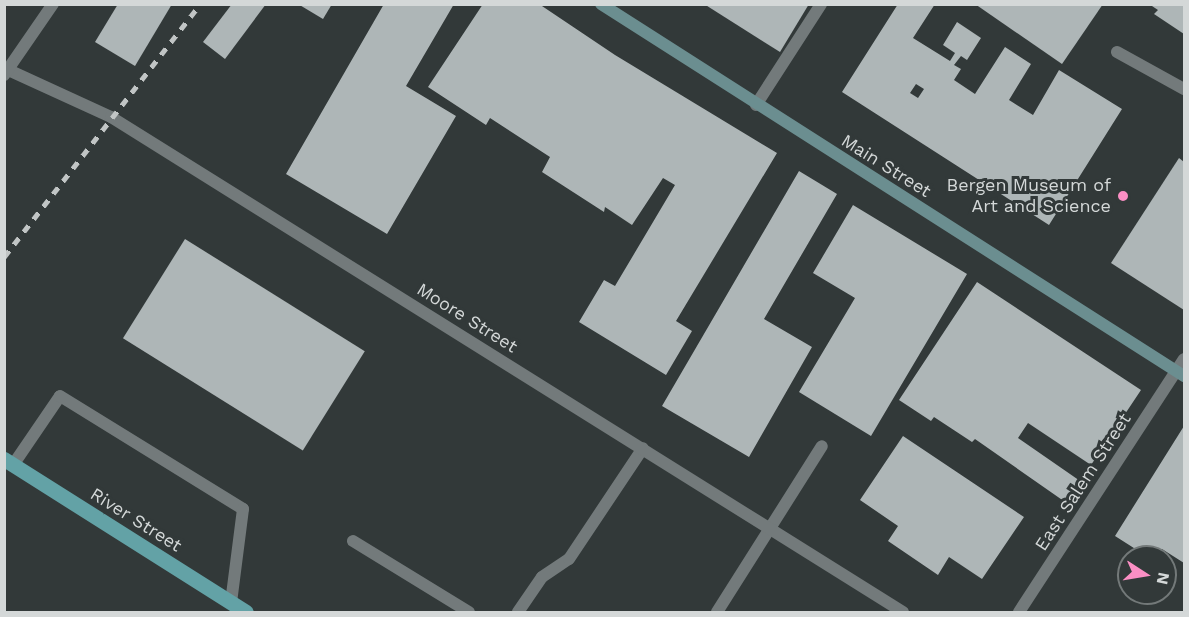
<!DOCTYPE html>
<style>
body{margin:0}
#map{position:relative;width:1189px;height:617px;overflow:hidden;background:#323939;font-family:"Work Sans",sans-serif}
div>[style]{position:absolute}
.building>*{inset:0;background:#aeb6b7;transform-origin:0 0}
.lane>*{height:12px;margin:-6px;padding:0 6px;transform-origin:6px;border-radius:6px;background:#737a7b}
.street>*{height:12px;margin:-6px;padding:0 6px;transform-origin:6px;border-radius:6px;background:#737a7b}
.secondary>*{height:12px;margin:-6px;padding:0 6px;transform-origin:6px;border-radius:6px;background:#6b8e90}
.primary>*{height:15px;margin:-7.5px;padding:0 7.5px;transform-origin:7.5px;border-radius:7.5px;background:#63a2a6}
.rail>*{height:4.5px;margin-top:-2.25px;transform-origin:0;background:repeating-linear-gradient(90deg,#c1c5c5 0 8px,transparent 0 16px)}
.dots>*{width:16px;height:16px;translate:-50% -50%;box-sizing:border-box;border:3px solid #323939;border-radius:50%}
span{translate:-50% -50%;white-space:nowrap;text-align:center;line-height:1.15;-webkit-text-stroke:6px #323939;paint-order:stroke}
.street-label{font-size:18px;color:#d4d8d8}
.poi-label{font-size:18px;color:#d4d8d8}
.right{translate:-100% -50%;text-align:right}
.frame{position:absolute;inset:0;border:6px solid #d4d8d8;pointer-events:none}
.north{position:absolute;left:1117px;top:545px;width:60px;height:60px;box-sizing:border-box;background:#323939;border:2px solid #737979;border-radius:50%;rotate:102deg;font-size:16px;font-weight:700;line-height:24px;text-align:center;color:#d4d8d8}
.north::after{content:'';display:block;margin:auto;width:21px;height:27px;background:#fb8fc4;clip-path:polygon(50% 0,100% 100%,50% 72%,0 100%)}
</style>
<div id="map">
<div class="building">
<div style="clip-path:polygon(118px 4px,172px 4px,135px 66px,95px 42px)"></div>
<div style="clip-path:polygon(232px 4px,266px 4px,225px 59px,203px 42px)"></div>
<div style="clip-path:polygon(298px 4px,332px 4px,323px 19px)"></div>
<div style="clip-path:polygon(384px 4px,454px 4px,406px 86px,456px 116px,387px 234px,286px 174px)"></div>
<div style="clip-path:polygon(483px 4px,539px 4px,615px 55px,777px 153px,676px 321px,692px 331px,666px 375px,579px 322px,604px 280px,615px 286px,675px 185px,663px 178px,632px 225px,605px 207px,604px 212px,542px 172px,550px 157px,490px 118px,486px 125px,428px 87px)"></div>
<div style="clip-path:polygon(704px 4px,809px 4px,780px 52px)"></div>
<div style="clip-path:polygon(evenodd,898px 4px,935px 4px,913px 38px,950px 61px,955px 53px,943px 45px,957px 22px,981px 38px,967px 60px,961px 56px,954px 65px,961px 69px,954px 80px,975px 94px,1005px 47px,1031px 64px,1009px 100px,1033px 115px,1059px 70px,1122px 109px,1049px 225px,842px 92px,898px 4px,916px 84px,924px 89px,918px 98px,910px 93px,916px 84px)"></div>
<div style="clip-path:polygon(975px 4px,1103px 4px,1062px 64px)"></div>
<div style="clip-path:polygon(1149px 4px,1184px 4px,1184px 34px,1154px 14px,1158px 10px)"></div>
<div style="clip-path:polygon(1179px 158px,1184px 162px,1184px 310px,1111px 263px)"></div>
<div style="clip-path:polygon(799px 171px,837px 194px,764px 319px,812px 347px,749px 457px,662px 406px)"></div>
<div style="clip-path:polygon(853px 205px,967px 274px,871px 436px,799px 392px,855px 298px,813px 273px)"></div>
<div style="left:185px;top:239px;width:212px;height:117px;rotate:32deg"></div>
<div style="clip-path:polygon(977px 282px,1141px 390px,1091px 465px,1028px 423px,1018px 438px,1083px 483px,1068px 504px,975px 439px,972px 442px,934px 417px,931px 421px,899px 400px)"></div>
<div style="clip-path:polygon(1184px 426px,1184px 563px,1162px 549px,1157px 557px,1148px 557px,1115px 536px)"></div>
<div style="clip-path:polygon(903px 436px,1024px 517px,982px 579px,949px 557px,938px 575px,888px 541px,898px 526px,860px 500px)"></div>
</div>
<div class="lane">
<div style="left:1117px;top:52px;width:77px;rotate:28.9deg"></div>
<div style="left:13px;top:465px;width:83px;rotate:-55.7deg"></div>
<div style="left:60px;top:396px;width:215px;rotate:31.7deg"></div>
<div style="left:243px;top:509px;width:95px;rotate:97.3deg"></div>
<div style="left:353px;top:541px;width:136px;rotate:31.5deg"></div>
<div style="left:518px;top:612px;width:42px;rotate:-55.6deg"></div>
<div style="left:542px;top:577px;width:32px;rotate:-34deg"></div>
<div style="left:569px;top:559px;width:133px;rotate:-56.3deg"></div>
<div style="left:717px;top:612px;width:196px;rotate:-57.7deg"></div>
</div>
<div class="street">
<div style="left:4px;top:68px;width:118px;rotate:24.6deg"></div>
<div style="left:111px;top:117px;width:934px;rotate:32.01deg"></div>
<div style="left:4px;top:75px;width:86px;rotate:-55.4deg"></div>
<div style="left:756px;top:105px;width:120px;rotate:-57.2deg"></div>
<div style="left:1019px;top:612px;width:302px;rotate:-56.9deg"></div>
</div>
<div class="secondary">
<div style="left:601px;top:4px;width:692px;rotate:32.54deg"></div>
</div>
<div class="primary">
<div style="left:4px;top:459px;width:286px;rotate:32.3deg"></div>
</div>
<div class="rail">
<div style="left:4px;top:257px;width:320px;rotate:-52.2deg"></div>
</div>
<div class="dots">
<div style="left:1123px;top:196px;background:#fb8fc4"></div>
</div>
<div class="street-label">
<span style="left:886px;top:166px;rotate:32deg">Main Street</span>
<span style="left:467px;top:318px;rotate:32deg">Moore Street</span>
<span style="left:1083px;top:482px;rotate:-57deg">East Salem Street</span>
<span style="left:136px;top:520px;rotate:32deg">River Street</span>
</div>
<div class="poi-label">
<span class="right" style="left:1111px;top:196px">Bergen Museum of<br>Art and Science</span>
</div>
<div class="frame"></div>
<div class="north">N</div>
</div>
